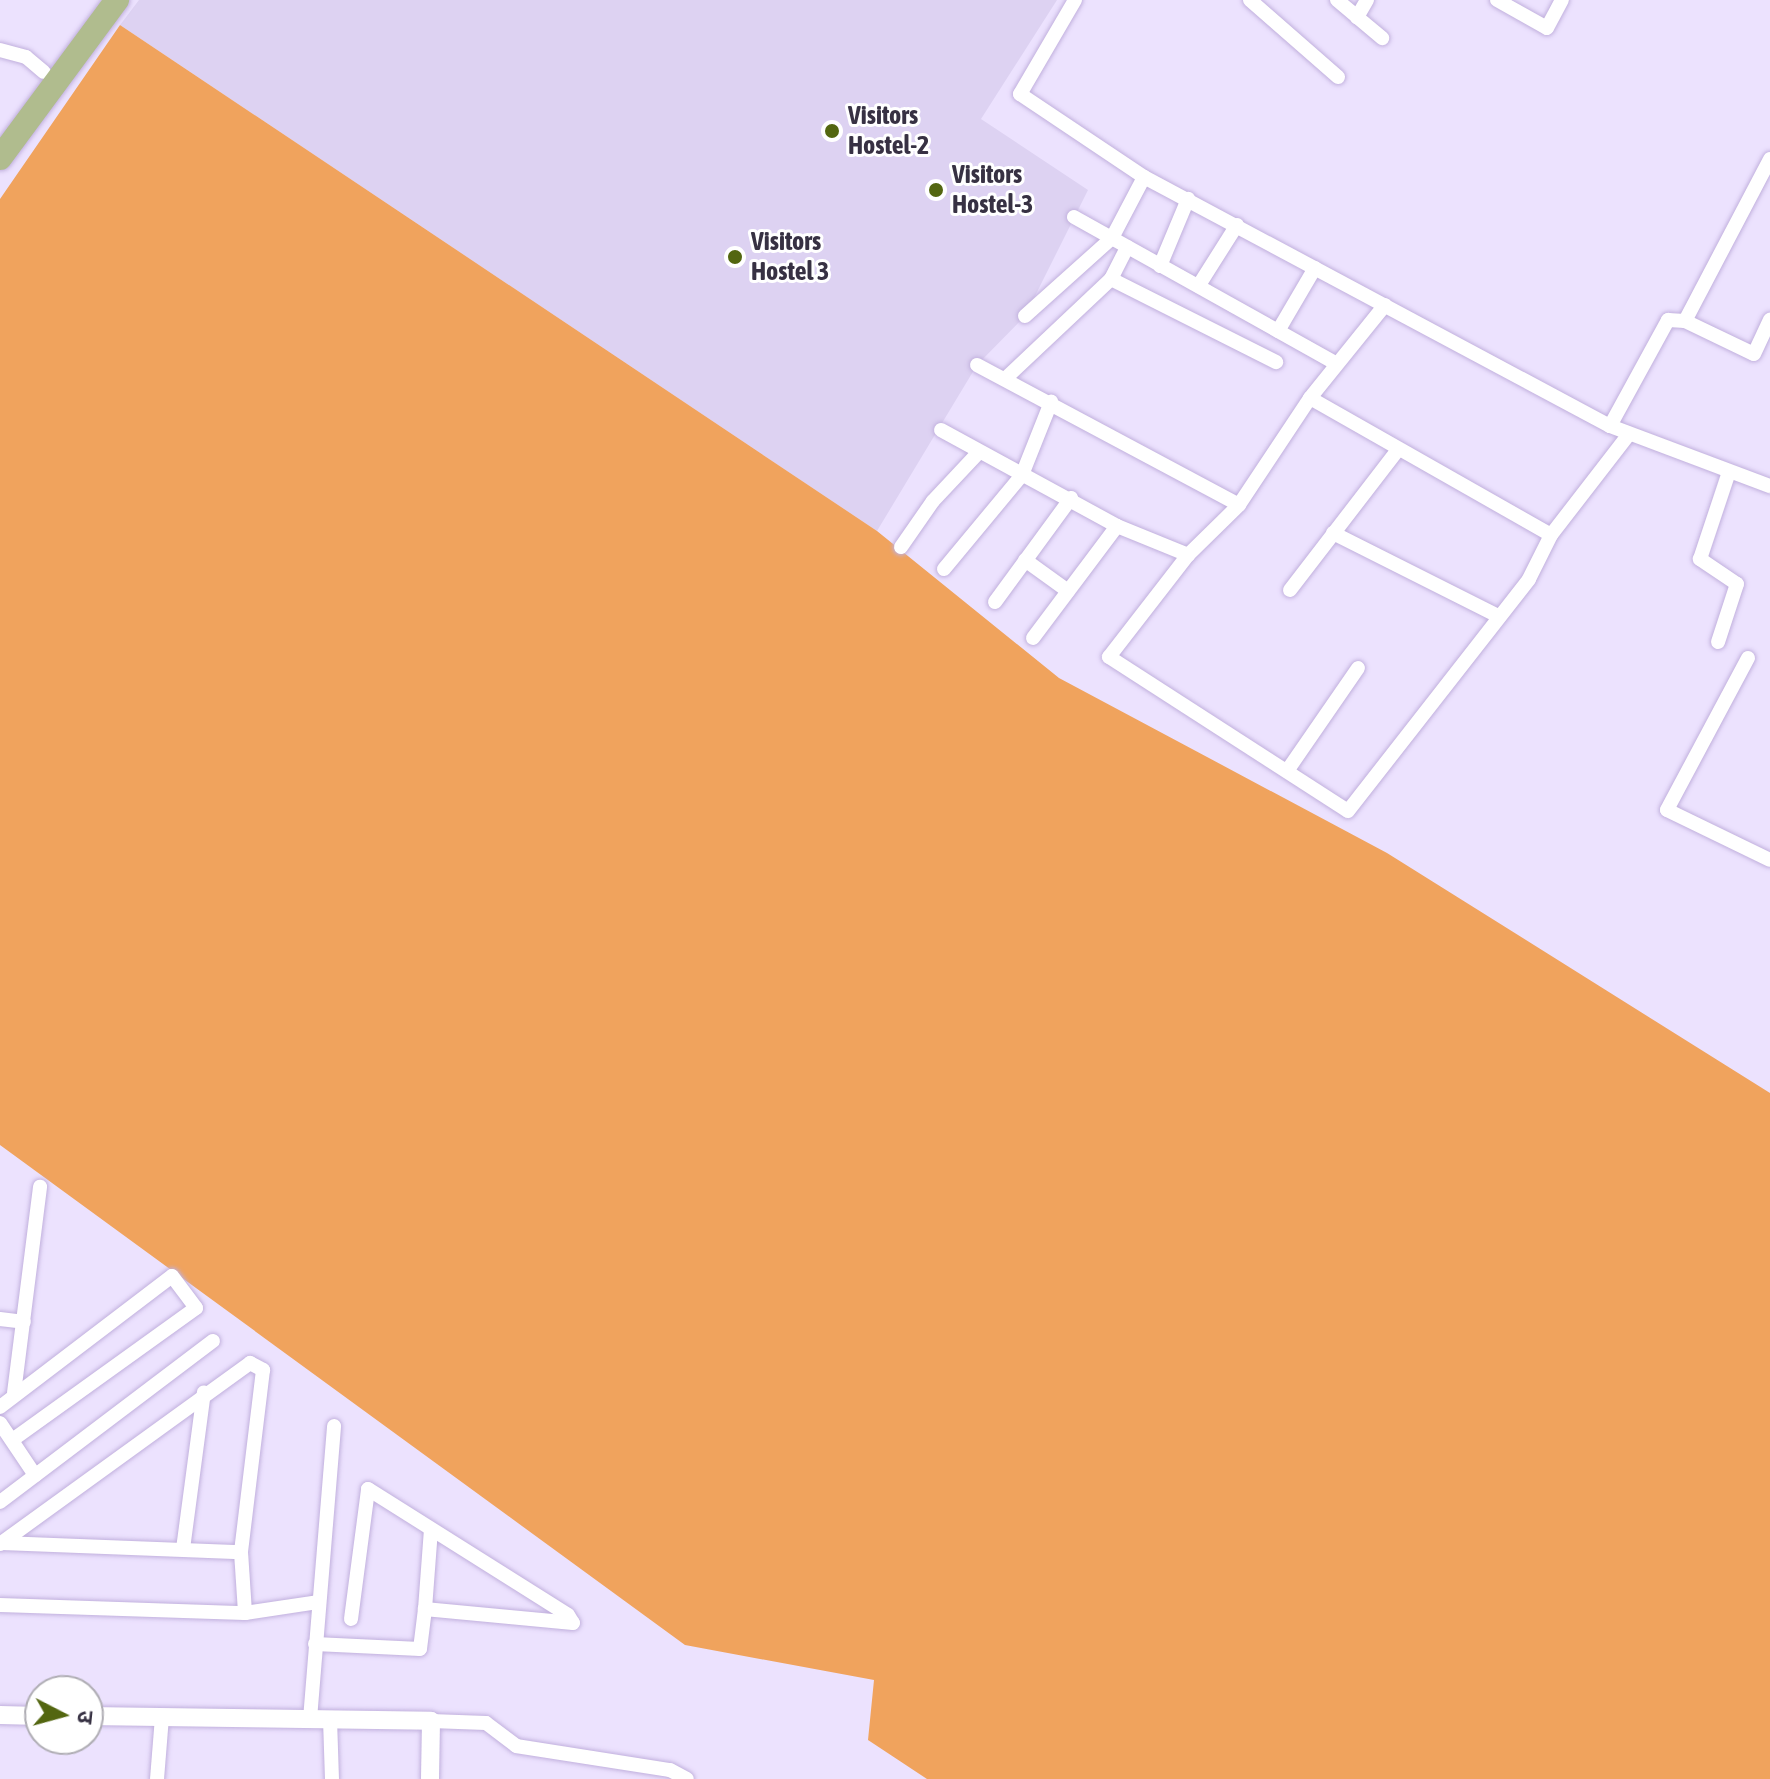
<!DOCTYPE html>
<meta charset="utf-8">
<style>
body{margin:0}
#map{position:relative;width:1770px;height:1779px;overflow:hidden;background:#ece2fe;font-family:"Asap Condensed","Noto Sans Devanagari",sans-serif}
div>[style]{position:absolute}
.built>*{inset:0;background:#ddd2f2}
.green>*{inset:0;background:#f0a35d}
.roads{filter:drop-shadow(0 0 2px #c1b0dd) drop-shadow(0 0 2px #c1b0dd)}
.minor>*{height:14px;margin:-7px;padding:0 7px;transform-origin:7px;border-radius:7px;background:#fff}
.tertiary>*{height:18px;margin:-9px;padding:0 9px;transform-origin:9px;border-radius:9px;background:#fff}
.primary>*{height:24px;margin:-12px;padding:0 12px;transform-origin:12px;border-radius:12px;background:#b0bc8e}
.dots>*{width:22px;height:22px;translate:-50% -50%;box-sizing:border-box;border:4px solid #fff;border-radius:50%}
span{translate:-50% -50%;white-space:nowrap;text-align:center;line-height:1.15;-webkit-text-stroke:6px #fff;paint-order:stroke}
.poi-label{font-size:26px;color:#373143;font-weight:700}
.left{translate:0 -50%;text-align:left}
.north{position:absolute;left:24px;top:1675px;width:80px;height:80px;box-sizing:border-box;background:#fff;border:2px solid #afadb4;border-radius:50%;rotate:96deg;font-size:22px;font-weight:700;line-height:32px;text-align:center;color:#373143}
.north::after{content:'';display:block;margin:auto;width:28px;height:36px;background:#536610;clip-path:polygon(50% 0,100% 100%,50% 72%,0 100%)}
</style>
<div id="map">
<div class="built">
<div style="clip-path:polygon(139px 0,1057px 0,981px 119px,1088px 190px,1025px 316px,977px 365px,877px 531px,120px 25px)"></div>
</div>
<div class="green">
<div style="clip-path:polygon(120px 25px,877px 531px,1059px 678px,1387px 853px,1770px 1093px,1770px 1779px,927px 1779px,868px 1740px,874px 1680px,685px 1645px,0 1145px,0 199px)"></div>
</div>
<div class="roads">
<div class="minor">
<div style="left:1075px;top:0;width:109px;rotate:120.3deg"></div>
<div style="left:1020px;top:94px;width:149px;rotate:33.8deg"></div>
<div style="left:1144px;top:177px;width:528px;rotate:28.12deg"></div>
<div style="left:1610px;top:426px;width:171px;rotate:20.6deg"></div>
<div style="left:1250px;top:0;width:117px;rotate:41.2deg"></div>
<div style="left:1337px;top:0;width:26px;rotate:40deg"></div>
<div style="left:1367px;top:0;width:20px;rotate:120deg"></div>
<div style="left:1357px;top:17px;width:33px;rotate:40deg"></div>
<div style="left:1497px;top:0;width:57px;rotate:29.2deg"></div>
<div style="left:1547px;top:28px;width:32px;rotate:-62deg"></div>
<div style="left:0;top:50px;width:27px;rotate:15deg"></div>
<div style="left:26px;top:57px;width:23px;rotate:40deg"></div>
<div style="left:1074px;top:217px;width:301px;rotate:29.2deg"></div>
<div style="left:1160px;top:266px;width:73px;rotate:-67.3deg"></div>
<div style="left:1111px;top:279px;width:36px;rotate:-63deg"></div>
<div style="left:1199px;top:285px;width:71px;rotate:-57.7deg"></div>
<div style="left:1385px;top:305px;width:119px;rotate:128.9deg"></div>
<div style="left:1310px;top:398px;width:128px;rotate:123.6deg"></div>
<div style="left:1239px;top:505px;width:71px;rotate:135.6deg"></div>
<div style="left:1188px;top:555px;width:129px;rotate:127.8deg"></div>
<div style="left:1109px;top:657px;width:284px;rotate:32.8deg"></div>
<div style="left:1348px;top:811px;width:294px;rotate:-52deg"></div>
<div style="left:1529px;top:579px;width:49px;rotate:-63.4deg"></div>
<div style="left:1551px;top:535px;width:128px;rotate:-52.3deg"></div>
<div style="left:1025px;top:316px;width:117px;rotate:-41.9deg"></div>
<div style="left:1112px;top:238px;width:69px;rotate:-62.3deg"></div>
<div style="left:1685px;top:321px;width:76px;rotate:25.6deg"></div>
<div style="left:1754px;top:354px;width:38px;rotate:-65deg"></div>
<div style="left:1278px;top:331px;width:73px;rotate:-59.6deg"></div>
<div style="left:977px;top:365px;width:297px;rotate:28.1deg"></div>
<div style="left:1007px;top:377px;width:143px;rotate:-43.3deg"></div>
<div style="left:1111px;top:279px;width:185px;rotate:26.7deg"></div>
<div style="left:1310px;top:398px;width:277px;rotate:29.6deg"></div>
<div style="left:1610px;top:426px;width:121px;rotate:-61.3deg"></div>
<div style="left:1668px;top:320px;width:17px;rotate:3deg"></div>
<div style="left:1685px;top:321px;width:183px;rotate:-62.3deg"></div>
<div style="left:941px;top:430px;width:200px;rotate:28.6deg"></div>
<div style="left:1117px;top:526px;width:77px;rotate:22.2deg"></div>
<div style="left:1333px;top:533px;width:182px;rotate:26.7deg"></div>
<div style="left:901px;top:547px;width:56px;rotate:-55.2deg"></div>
<div style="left:933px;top:501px;width:66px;rotate:-46.8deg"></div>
<div style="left:1025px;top:560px;width:53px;rotate:35.8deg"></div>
<div style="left:944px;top:569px;width:122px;rotate:-50.3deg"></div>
<div style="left:1022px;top:475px;width:79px;rotate:-68.3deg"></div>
<div style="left:1290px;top:590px;width:175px;rotate:-52.4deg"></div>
<div style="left:995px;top:602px;width:129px;rotate:-53.8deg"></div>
<div style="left:1033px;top:638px;width:140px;rotate:-53.1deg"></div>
<div style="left:1718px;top:642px;width:61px;rotate:-71.9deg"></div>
<div style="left:1737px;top:584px;width:45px;rotate:-146deg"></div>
<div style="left:1700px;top:559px;width:92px;rotate:-71.6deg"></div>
<div style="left:1748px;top:658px;width:172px;rotate:118.1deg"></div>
<div style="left:1667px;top:810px;width:114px;rotate:25.9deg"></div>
<div style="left:1287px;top:771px;width:125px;rotate:-55.4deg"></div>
<div style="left:0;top:1319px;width:24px;rotate:7deg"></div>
<div style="left:14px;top:1393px;width:208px;rotate:-82.8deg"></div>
<div style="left:0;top:1407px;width:216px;rotate:-37.3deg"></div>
<div style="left:172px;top:1276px;width:40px;rotate:53deg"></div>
<div style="left:196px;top:1308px;width:226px;rotate:144.3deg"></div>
<div style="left:0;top:1423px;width:63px;rotate:56.1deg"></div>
<div style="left:0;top:1502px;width:267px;rotate:-37.1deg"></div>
<div style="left:2px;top:1543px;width:239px;rotate:2.2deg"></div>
<div style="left:0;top:1544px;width:309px;rotate:-35.9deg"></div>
<div style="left:250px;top:1363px;width:15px;rotate:28deg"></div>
<div style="left:263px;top:1370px;width:183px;rotate:96.9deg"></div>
<div style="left:241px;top:1552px;width:61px;rotate:86.2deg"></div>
<div style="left:183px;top:1549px;width:158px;rotate:-82.4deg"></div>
<div style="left:0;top:1605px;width:245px;rotate:1.9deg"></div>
<div style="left:245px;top:1613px;width:75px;rotate:-8.5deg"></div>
<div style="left:351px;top:1619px;width:131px;rotate:-82.5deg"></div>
<div style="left:368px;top:1489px;width:236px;rotate:32.2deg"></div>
<div style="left:568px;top:1615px;width:9px;rotate:58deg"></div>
<div style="left:573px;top:1623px;width:149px;rotate:-174.6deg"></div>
<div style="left:425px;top:1609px;width:79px;rotate:-85.7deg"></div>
<div style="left:315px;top:1644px;width:105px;rotate:2.7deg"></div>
<div style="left:420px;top:1649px;width:40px;rotate:-82.9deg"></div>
<div style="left:310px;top:1719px;width:294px;rotate:-85.3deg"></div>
<div style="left:330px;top:1719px;width:60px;rotate:88.1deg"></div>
<div style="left:431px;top:1721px;width:55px;rotate:2.1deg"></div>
<div style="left:486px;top:1723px;width:38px;rotate:37deg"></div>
<div style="left:516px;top:1746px;width:156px;rotate:8.9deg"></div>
<div style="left:670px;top:1770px;width:19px;rotate:28deg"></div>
<div style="left:157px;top:1779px;width:62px;rotate:-85.4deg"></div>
</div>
<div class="tertiary">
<div style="left:0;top:1715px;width:40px;rotate:1.4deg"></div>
<div style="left:88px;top:1716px;width:343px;rotate:0.8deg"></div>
<div style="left:431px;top:1721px;width:58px;rotate:91deg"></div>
</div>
<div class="primary">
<div style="left:0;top:158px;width:197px;rotate:-53.5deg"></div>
</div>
</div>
<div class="dots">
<div style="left:832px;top:131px;background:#536610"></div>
<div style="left:936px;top:190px;background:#536610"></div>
<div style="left:735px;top:257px;background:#536610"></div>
</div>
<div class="poi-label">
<span class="left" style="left:848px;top:131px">Visitors<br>Hostel-2</span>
<span class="left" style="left:952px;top:190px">Visitors<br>Hostel-3</span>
<span class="left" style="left:751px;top:257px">Visitors<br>Hostel 3</span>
</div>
<div class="north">उ</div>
</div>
